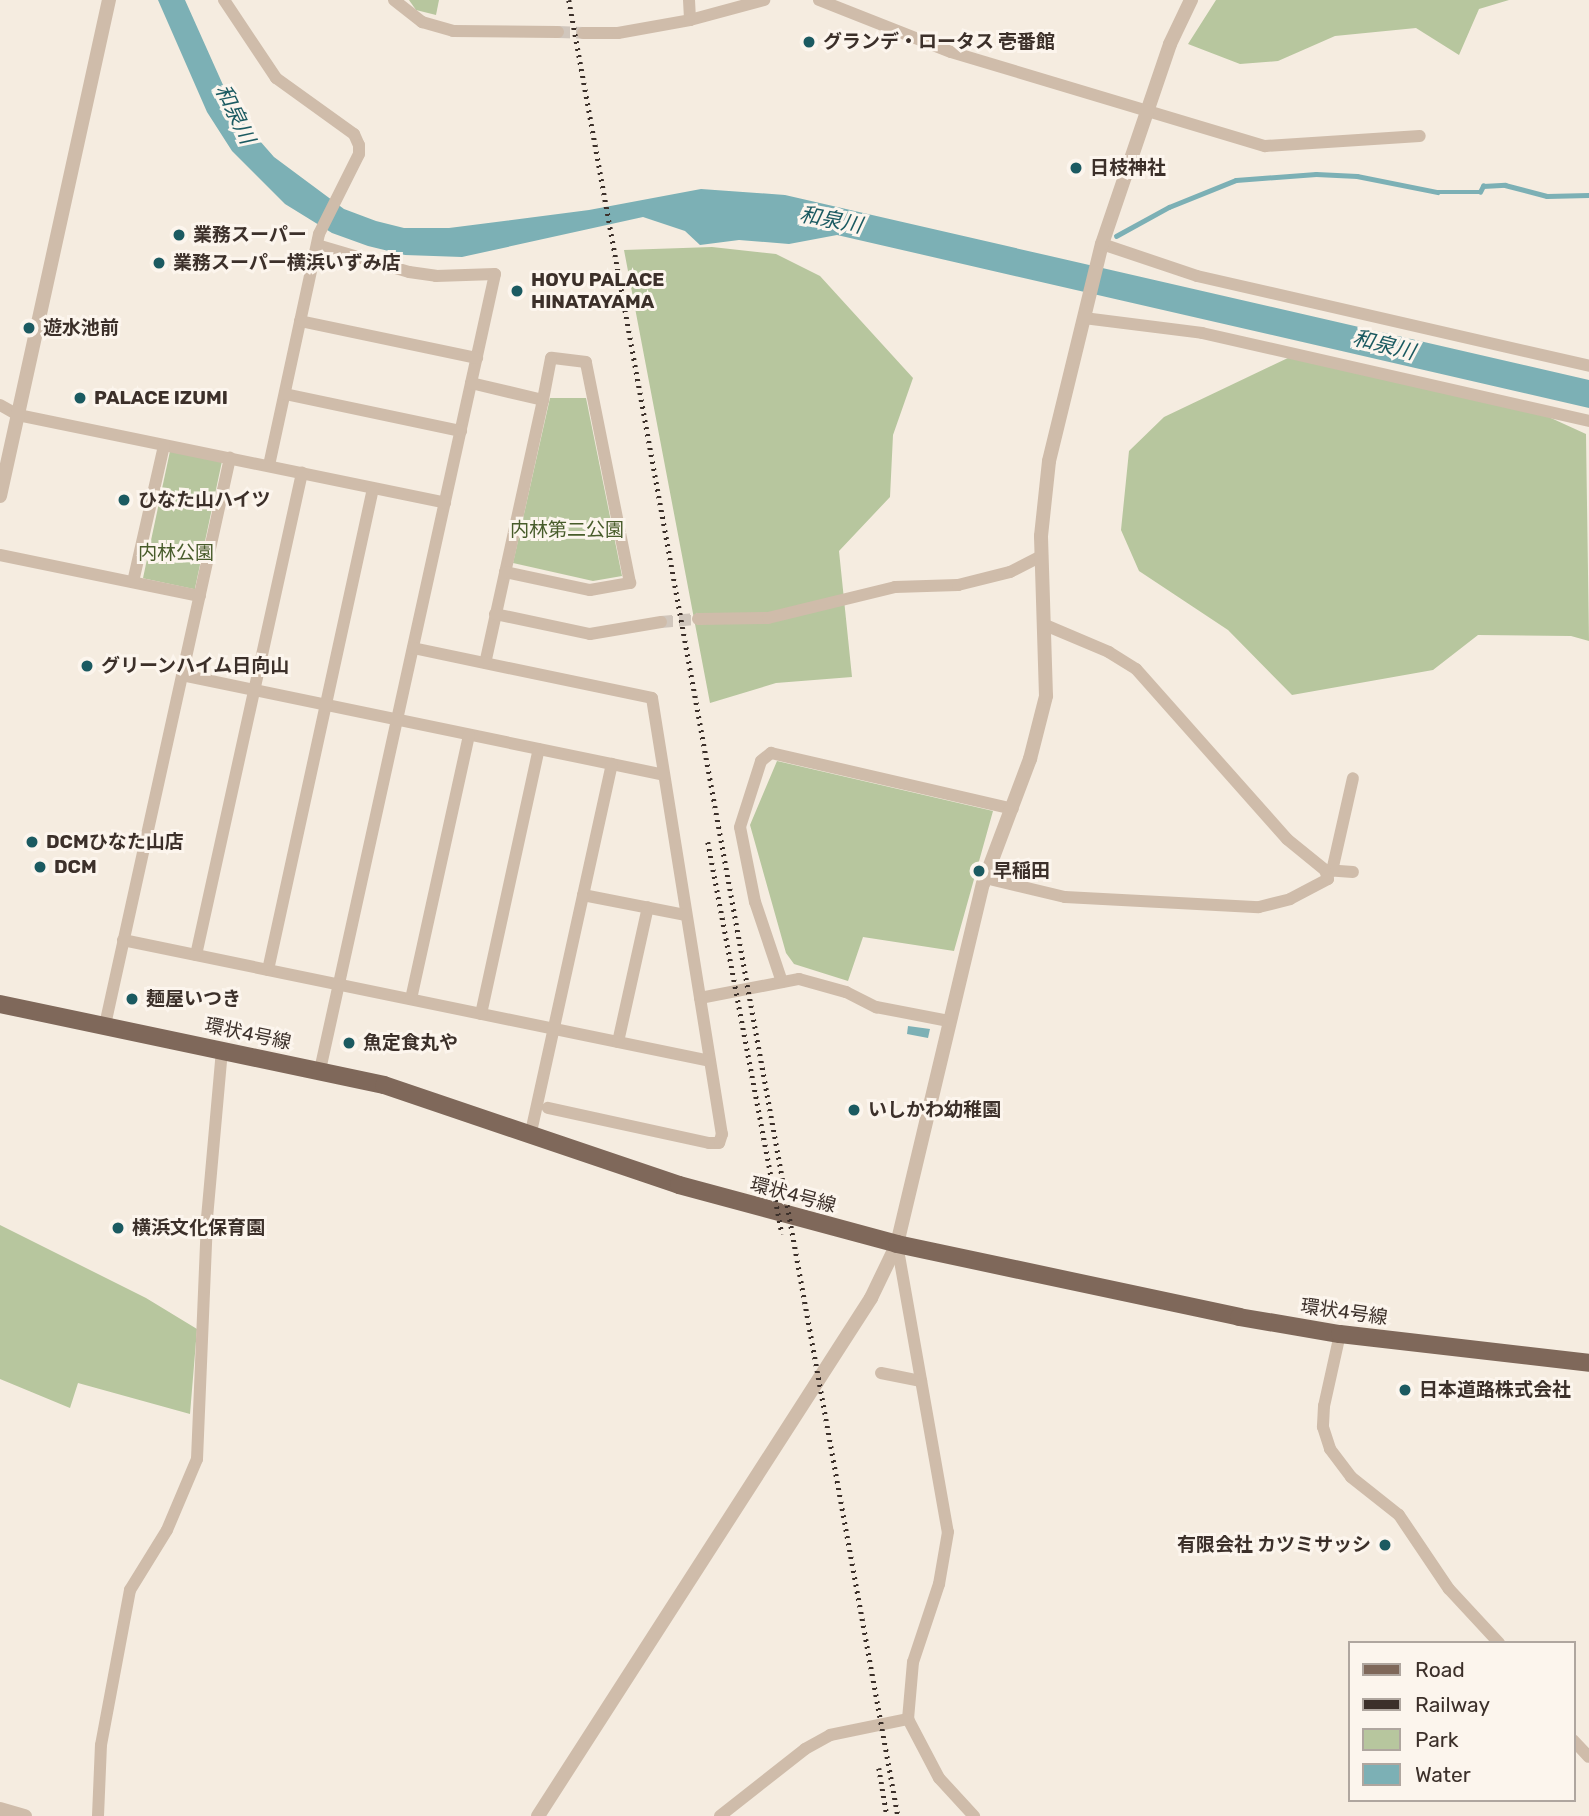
<!DOCTYPE html>
<meta charset="utf-8">
<style>
body{margin:0}
#map{position:relative;width:1589px;height:1816px;overflow:hidden;background:#f5ece0;font-family:Rubik,"Noto Sans JP",sans-serif}
div>[style]{position:absolute}
.green>*{inset:0;background:#b7c69e;transform-origin:0 0}
.water>*{inset:0;background:#7cb0b5}
.stream>*{height:4.5px;margin:-2.25px;padding:0 2.25px;transform-origin:2.25px;border-radius:2.25px;background:#7cb0b5}
.minor-tunnel>*{height:12px;margin-top:-6px;transform-origin:0;background:repeating-linear-gradient(90deg,#d0c6bc 0 12px,transparent 0 18px)}
.minor>*{height:12px;margin:-6px;padding:0 6px;transform-origin:6px;border-radius:6px;background:#cfbcaa}
.tertiary>*{height:14px;margin:-7px;padding:0 7px;transform-origin:7px;border-radius:7px;background:#cfbcaa}
.primary>*{height:18px;margin:-9px;padding:0 9px;transform-origin:9px;border-radius:9px;background:#7f685a}
.rail>*{height:4.5px;margin-top:-2.25px;transform-origin:0;background:repeating-linear-gradient(90deg,#3c302a 0 2px,transparent 0 7px)}
.dots>*{width:19px;height:19px;translate:-50% -50%;box-sizing:border-box;border:4px solid #fcf5ed;border-radius:50%}
span{translate:-50% -50%;white-space:nowrap;text-align:center;line-height:1.15;-webkit-text-stroke:6px #fcf5ed;paint-order:stroke}
.poi-label{font-size:19px;color:#3c302a;font-weight:700}
.left{translate:0 -50%;text-align:left}
.right{translate:-100% -50%;text-align:right}
.park-label{font-size:19px;color:#485c2b}
.street-label{font-size:19px;color:#3c302a}
.water-label{font-size:21px;color:#1b5a61;font-style:italic}
.legend{position:absolute;left:1348px;top:1641px;width:228px;height:161px;box-sizing:border-box;background:#fcf5ed;border:2px solid #afa69f;margin:0;padding:9px 12px;list-style:none;font-size:21px;color:#3c302a}
.legend li{display:flex;align-items:center;gap:14px;height:35px}
.legend b{width:35px;border:2px solid #afa69f}
</style>
<div id="map">
<div class="green">
<div style="clip-path:polygon(409px 0,439px 0,436px 15px,416px 10px)"></div>
<div style="clip-path:polygon(1216px 0,1509px 0,1479px 9px,1459px 55px,1416px 28px,1335px 36px,1278px 61px,1240px 64px,1188px 44px)"></div>
<div style="clip-path:polygon(712px 247px,776px 254px,820px 276px,913px 378px,893px 435px,890px 497px,839px 551px,852px 677px,776px 683px,710px 703px,624px 250px)"></div>
<div style="clip-path:polygon(1290px 357px,1507px 398px,1586px 434px,1589px 641px,1571px 636px,1478px 635px,1433px 670px,1292px 695px,1228px 630px,1139px 571px,1121px 530px,1129px 451px,1164px 417px)"></div>
<div style="clip-path:polygon(550px 398px,586px 398px,622px 576px,593px 581px,513px 563px)"></div>
<div style="left:170px;top:451px;width:53px;height:130px;rotate:12deg"></div>
<div style="clip-path:polygon(777px 761px,993px 811px,954px 951px,863px 937px,848px 981px,794px 964px,786px 953px,750px 825px)"></div>
<div style="clip-path:polygon(0 1225px,146px 1298px,197px 1329px,190px 1414px,78px 1383px,70px 1408px,0 1379px)"></div>
</div>
<div class="water">
<div style="clip-path:polygon(158px 0,185px 0,236px 114px,274px 157px,344px 209px,376px 221px,404px 228px,449px 228px,589px 210px,701px 189px,785px 195px,1589px 380px,1589px 408px,837px 235px,789px 244px,739px 240px,700px 245px,685px 231px,643px 217px,462px 257px,405px 255px,368px 246px,332px 233px,285px 204px,232px 151px,207px 112px)"></div>
<div style="clip-path:polygon(908px 1026px,930px 1029px,928px 1038px,907px 1034px)"></div>
</div>
<div class="stream">
<div style="left:1116px;top:236px;width:60px;rotate:-28.7deg"></div>
<div style="left:1169px;top:207px;width:72px;rotate:-21.9deg"></div>
<div style="left:1236px;top:180px;width:80px;rotate:-4.3deg"></div>
<div style="left:1316px;top:174px;width:41px;rotate:2.8deg"></div>
<div style="left:1357px;top:176px;width:82px;rotate:11.3deg"></div>
<div style="left:1437px;top:192px;width:43px"></div>
<div style="left:1480px;top:192px;width:7px;rotate:-63deg"></div>
<div style="left:1483px;top:186px;width:22px;rotate:-3deg"></div>
<div style="left:1505px;top:185px;width:43px;rotate:14.7deg"></div>
<div style="left:1547px;top:196px;width:42px;rotate:-1.4deg"></div>
</div>
<div class="minor-tunnel">
<div style="left:558px;top:32px;width:25px;rotate:2deg"></div>
<div style="left:661px;top:622px;width:37px;rotate:-5deg"></div>
</div>
<div class="minor">
<div style="left:224px;top:0;width:94px;rotate:56.3deg"></div>
<div style="left:276px;top:78px;width:96px;rotate:35.7deg"></div>
<div style="left:354px;top:134px;width:12px;rotate:66deg"></div>
<div style="left:359px;top:145px;width:9px;rotate:90deg"></div>
<div style="left:359px;top:154px;width:89px;rotate:116.6deg"></div>
<div style="left:319px;top:234px;width:237px;rotate:102.2deg"></div>
<div style="left:394px;top:0;width:36px;rotate:38deg"></div>
<div style="left:422px;top:22px;width:32px;rotate:16deg"></div>
<div style="left:453px;top:31px;width:105px;rotate:0.5deg"></div>
<div style="left:689px;top:0;width:20px;rotate:87deg"></div>
<div style="left:819px;top:0;width:142px;rotate:21.5deg"></div>
<div style="left:951px;top:52px;width:328px;rotate:16.7deg"></div>
<div style="left:1265px;top:146px;width:155px;rotate:-3.7deg"></div>
<div style="left:583px;top:33px;width:35px"></div>
<div style="left:618px;top:33px;width:73px;rotate:-10.2deg"></div>
<div style="left:690px;top:20px;width:77px;rotate:-15.1deg"></div>
<div style="left:1102px;top:244px;width:100px;rotate:18.6deg"></div>
<div style="left:1197px;top:276px;width:402px;rotate:12.9deg"></div>
<div style="left:317px;top:245px;width:96px;rotate:16.4deg"></div>
<div style="left:409px;top:272px;width:27px;rotate:8deg"></div>
<div style="left:436px;top:276px;width:59px;rotate:-1.9deg"></div>
<div style="left:495px;top:274px;width:815px;rotate:102.4deg"></div>
<div style="left:1084px;top:318px;width:119px;rotate:7.2deg"></div>
<div style="left:1202px;top:333px;width:397px;rotate:12.8deg"></div>
<div style="left:300px;top:321px;width:181px;rotate:11.8deg"></div>
<div style="left:471px;top:383px;width:74px;rotate:13.3deg"></div>
<div style="left:543px;top:400px;width:269px;rotate:102.4deg"></div>
<div style="left:285px;top:394px;width:180px;rotate:11.9deg"></div>
<div style="left:0;top:405px;width:21px;rotate:29deg"></div>
<div style="left:18px;top:415px;width:436px;rotate:11.6deg"></div>
<div style="left:0;top:555px;width:204px;rotate:11.6deg"></div>
<div style="left:505px;top:572px;width:87px;rotate:12deg"></div>
<div style="left:590px;top:590px;width:41px;rotate:-9.9deg"></div>
<div style="left:630px;top:583px;width:225px;rotate:-101.3deg"></div>
<div style="left:586px;top:362px;width:35px;rotate:-173deg"></div>
<div style="left:551px;top:358px;width:43px;rotate:100.8deg"></div>
<div style="left:133px;top:582px;width:140px;rotate:-77.2deg"></div>
<div style="left:495px;top:614px;width:97px;rotate:11.9deg"></div>
<div style="left:590px;top:634px;width:72px;rotate:-9.6deg"></div>
<div style="left:698px;top:619px;width:70px;rotate:-0.8deg"></div>
<div style="left:768px;top:618px;width:131px;rotate:-13.7deg"></div>
<div style="left:895px;top:587px;width:63px;rotate:-1.8deg"></div>
<div style="left:958px;top:585px;width:54px;rotate:-14deg"></div>
<div style="left:1010px;top:572px;width:36px;rotate:-27deg"></div>
<div style="left:413px;top:648px;width:244px;rotate:11.8deg"></div>
<div style="left:652px;top:698px;width:442px;rotate:80.9deg"></div>
<div style="left:722px;top:1134px;width:9px;rotate:108deg"></div>
<div style="left:719px;top:1143px;width:10px;rotate:180deg"></div>
<div style="left:709px;top:1143px;width:165px;rotate:-167.7deg"></div>
<div style="left:182px;top:675px;width:491px;rotate:11.7deg"></div>
<div style="left:1325px;top:870px;width:28px;rotate:4deg"></div>
<div style="left:1332px;top:871px;width:95px;rotate:-77.3deg"></div>
<div style="left:985px;top:878px;width:82px;rotate:13.4deg"></div>
<div style="left:1065px;top:897px;width:194px;rotate:3deg"></div>
<div style="left:1259px;top:907px;width:32px;rotate:-14deg"></div>
<div style="left:1290px;top:899px;width:43px;rotate:-27.8deg"></div>
<div style="left:1328px;top:879px;width:9px;rotate:-108deg"></div>
<div style="left:1325px;top:870px;width:49px;rotate:-140.8deg"></div>
<div style="left:1287px;top:839px;width:227px;rotate:-131.6deg"></div>
<div style="left:1136px;top:669px;width:32px;rotate:-148deg"></div>
<div style="left:1109px;top:652px;width:69px;rotate:-157.1deg"></div>
<div style="left:583px;top:895px;width:105px;rotate:11deg"></div>
<div style="left:123px;top:940px;width:599px;rotate:11.65deg"></div>
<div style="left:196px;top:955px;width:494px;rotate:-77.6deg"></div>
<div style="left:268px;top:970px;width:493px;rotate:-77.7deg"></div>
<div style="left:782px;top:982px;width:84px;rotate:-108.6deg"></div>
<div style="left:755px;top:902px;width:76px;rotate:-101.3deg"></div>
<div style="left:740px;top:827px;width:69px;rotate:-72.3deg"></div>
<div style="left:761px;top:761px;width:13px;rotate:-39deg"></div>
<div style="left:771px;top:753px;width:248px;rotate:13deg"></div>
<div style="left:700px;top:998px;width:101px;rotate:-10.9deg"></div>
<div style="left:799px;top:979px;width:49px;rotate:15.5deg"></div>
<div style="left:846px;top:992px;width:34px;rotate:27deg"></div>
<div style="left:876px;top:1007px;width:74px;rotate:10.9deg"></div>
<div style="left:411px;top:999px;width:270px;rotate:-77.6deg"></div>
<div style="left:481px;top:1014px;width:271px;rotate:-77.7deg"></div>
<div style="left:105px;top:1025px;width:581px;rotate:-77.57deg"></div>
<div style="left:618px;top:1042px;width:138px;rotate:-77.5deg"></div>
<div style="left:531px;top:1132px;width:377px;rotate:-77.6deg"></div>
<div style="left:897px;top:1244px;width:292px;rotate:80deg"></div>
<div style="left:948px;top:1532px;width:53px;rotate:99.8deg"></div>
<div style="left:939px;top:1584px;width:82px;rotate:108.4deg"></div>
<div style="left:913px;top:1662px;width:57px;rotate:95deg"></div>
<div style="left:908px;top:1719px;width:67px;rotate:62.3deg"></div>
<div style="left:939px;top:1778px;width:52px;rotate:47.4deg"></div>
<div style="left:1340px;top:1334px;width:74px;rotate:102.5deg"></div>
<div style="left:1324px;top:1406px;width:21px;rotate:93deg"></div>
<div style="left:1323px;top:1427px;width:23px;rotate:72deg"></div>
<div style="left:1330px;top:1449px;width:35px;rotate:53deg"></div>
<div style="left:1351px;top:1477px;width:61px;rotate:38.4deg"></div>
<div style="left:1399px;top:1515px;width:89px;rotate:56deg"></div>
<div style="left:1449px;top:1589px;width:74px;rotate:47.2deg"></div>
<div style="left:881px;top:1373px;width:41px;rotate:11.3deg"></div>
<div style="left:1573px;top:1740px;width:23px;rotate:47deg"></div>
<div style="left:98px;top:1816px;width:71px;rotate:-87.6deg"></div>
<div style="left:101px;top:1745px;width:158px;rotate:-79.4deg"></div>
<div style="left:130px;top:1590px;width:70px;rotate:-58.3deg"></div>
<div style="left:167px;top:1530px;width:77px;rotate:-67.1deg"></div>
<div style="left:197px;top:1459px;width:241px;rotate:-87.6deg"></div>
<div style="left:207px;top:1218px;width:169px;rotate:-84.9deg"></div>
<div style="left:720px;top:1816px;width:108px;rotate:-38.2deg"></div>
<div style="left:805px;top:1749px;width:29px;rotate:-29deg"></div>
<div style="left:830px;top:1735px;width:80px;rotate:-11.6deg"></div>
</div>
<div class="tertiary">
<div style="left:0;top:496px;width:508px;rotate:-77.61deg"></div>
<div style="left:0;top:1809px;width:26px;rotate:16deg"></div>
<div style="left:538px;top:1816px;width:616px;rotate:-57.26deg"></div>
<div style="left:871px;top:1298px;width:60px;rotate:-64.3deg"></div>
<div style="left:897px;top:1244px;width:370px;rotate:-76.6deg"></div>
<div style="left:983px;top:884px;width:134px;rotate:-69.4deg"></div>
<div style="left:1030px;top:759px;width:65px;rotate:-75.7deg"></div>
<div style="left:1046px;top:696px;width:160px;rotate:-91.8deg"></div>
<div style="left:1041px;top:536px;width:75px;rotate:-83.9deg"></div>
<div style="left:1049px;top:461px;width:223px;rotate:-76.3deg"></div>
<div style="left:1102px;top:244px;width:211px;rotate:-71.2deg"></div>
<div style="left:1170px;top:44px;width:49px;rotate:-64.5deg"></div>
</div>
<div class="primary">
<div style="left:0;top:1004px;width:392px;rotate:11.9deg"></div>
<div style="left:384px;top:1085px;width:311px;rotate:18.7deg"></div>
<div style="left:679px;top:1185px;width:226px;rotate:15.1deg"></div>
<div style="left:897px;top:1244px;width:350px;rotate:12deg"></div>
<div style="left:1239px;top:1317px;width:102px;rotate:9.6deg"></div>
<div style="left:1340px;top:1334px;width:251px;rotate:6.6deg"></div>
</div>
<div class="rail">
<div style="left:569px;top:0;width:1846px;rotate:79.73deg"></div>
<div style="left:708px;top:842px;width:399px;rotate:79.3deg"></div>
<div style="left:879px;top:1768px;width:49px;rotate:80.5deg"></div>
</div>
<div class="dots">
<div style="left:809px;top:42px;background:#1b5a61"></div>
<div style="left:1076px;top:168px;background:#1b5a61"></div>
<div style="left:179px;top:235px;background:#1b5a61"></div>
<div style="left:159px;top:263px;background:#1b5a61"></div>
<div style="left:517px;top:291px;background:#1b5a61"></div>
<div style="left:29px;top:328px;background:#1b5a61"></div>
<div style="left:80px;top:398px;background:#1b5a61"></div>
<div style="left:124px;top:500px;background:#1b5a61"></div>
<div style="left:87px;top:666px;background:#1b5a61"></div>
<div style="left:32px;top:842px;background:#1b5a61"></div>
<div style="left:40px;top:867px;background:#1b5a61"></div>
<div style="left:979px;top:871px;background:#1b5a61"></div>
<div style="left:132px;top:999px;background:#1b5a61"></div>
<div style="left:349px;top:1043px;background:#1b5a61"></div>
<div style="left:854px;top:1110px;background:#1b5a61"></div>
<div style="left:118px;top:1228px;background:#1b5a61"></div>
<div style="left:1405px;top:1390px;background:#1b5a61"></div>
<div style="left:1385px;top:1545px;background:#1b5a61"></div>
</div>
<div class="poi-label">
<span class="left" style="left:823px;top:42px">グランデ・ロータス 壱番館</span>
<span class="left" style="left:1090px;top:168px">日枝神社</span>
<span class="left" style="left:193px;top:235px">業務スーパー</span>
<span class="left" style="left:173px;top:263px">業務スーパー横浜いずみ店</span>
<span class="left" style="left:531px;top:291px">HOYU PALACE<br>HINATAYAMA</span>
<span class="left" style="left:43px;top:328px">遊水池前</span>
<span class="left" style="left:94px;top:398px">PALACE IZUMI</span>
<span class="left" style="left:138px;top:500px">ひなた山ハイツ</span>
<span class="left" style="left:101px;top:666px">グリーンハイム日向山</span>
<span class="left" style="left:46px;top:842px">DCMひなた山店</span>
<span class="left" style="left:54px;top:867px">DCM</span>
<span class="left" style="left:993px;top:871px">早稲田</span>
<span class="left" style="left:146px;top:999px">麺屋いつき</span>
<span class="left" style="left:363px;top:1043px">魚定食丸や</span>
<span class="left" style="left:868px;top:1110px">いしかわ幼稚園</span>
<span class="left" style="left:132px;top:1228px">横浜文化保育園</span>
<span class="left" style="left:1419px;top:1390px">日本道路株式会社</span>
<span class="right" style="left:1371px;top:1545px">有限会社 カツミサッシ</span>
</div>
<div class="park-label">
<span style="left:567px;top:530px">内林第二公園</span>
<span style="left:176px;top:553px">内林公園</span>
</div>
<div class="street-label">
<span style="left:248px;top:1034px;rotate:12deg">環状4号線</span>
<span style="left:793px;top:1195px;rotate:15deg">環状4号線</span>
<span style="left:1344px;top:1312px;rotate:8deg">環状4号線</span>
</div>
<div class="water-label">
<span style="left:235px;top:114px;rotate:64deg">和泉川</span>
<span style="left:831px;top:220px;rotate:11deg">和泉川</span>
<span style="left:1384px;top:345px;rotate:14deg">和泉川</span>
</div>
<ul class="legend">
<li><b style="height:9px;background:#7f685a"></b>Road</li>
<li><b style="height:9px;background:#3c302a"></b>Railway</li>
<li><b style="height:19px;background:#b7c69e"></b>Park</li>
<li><b style="height:19px;background:#7cb0b5"></b>Water</li>
</ul>
</div>
